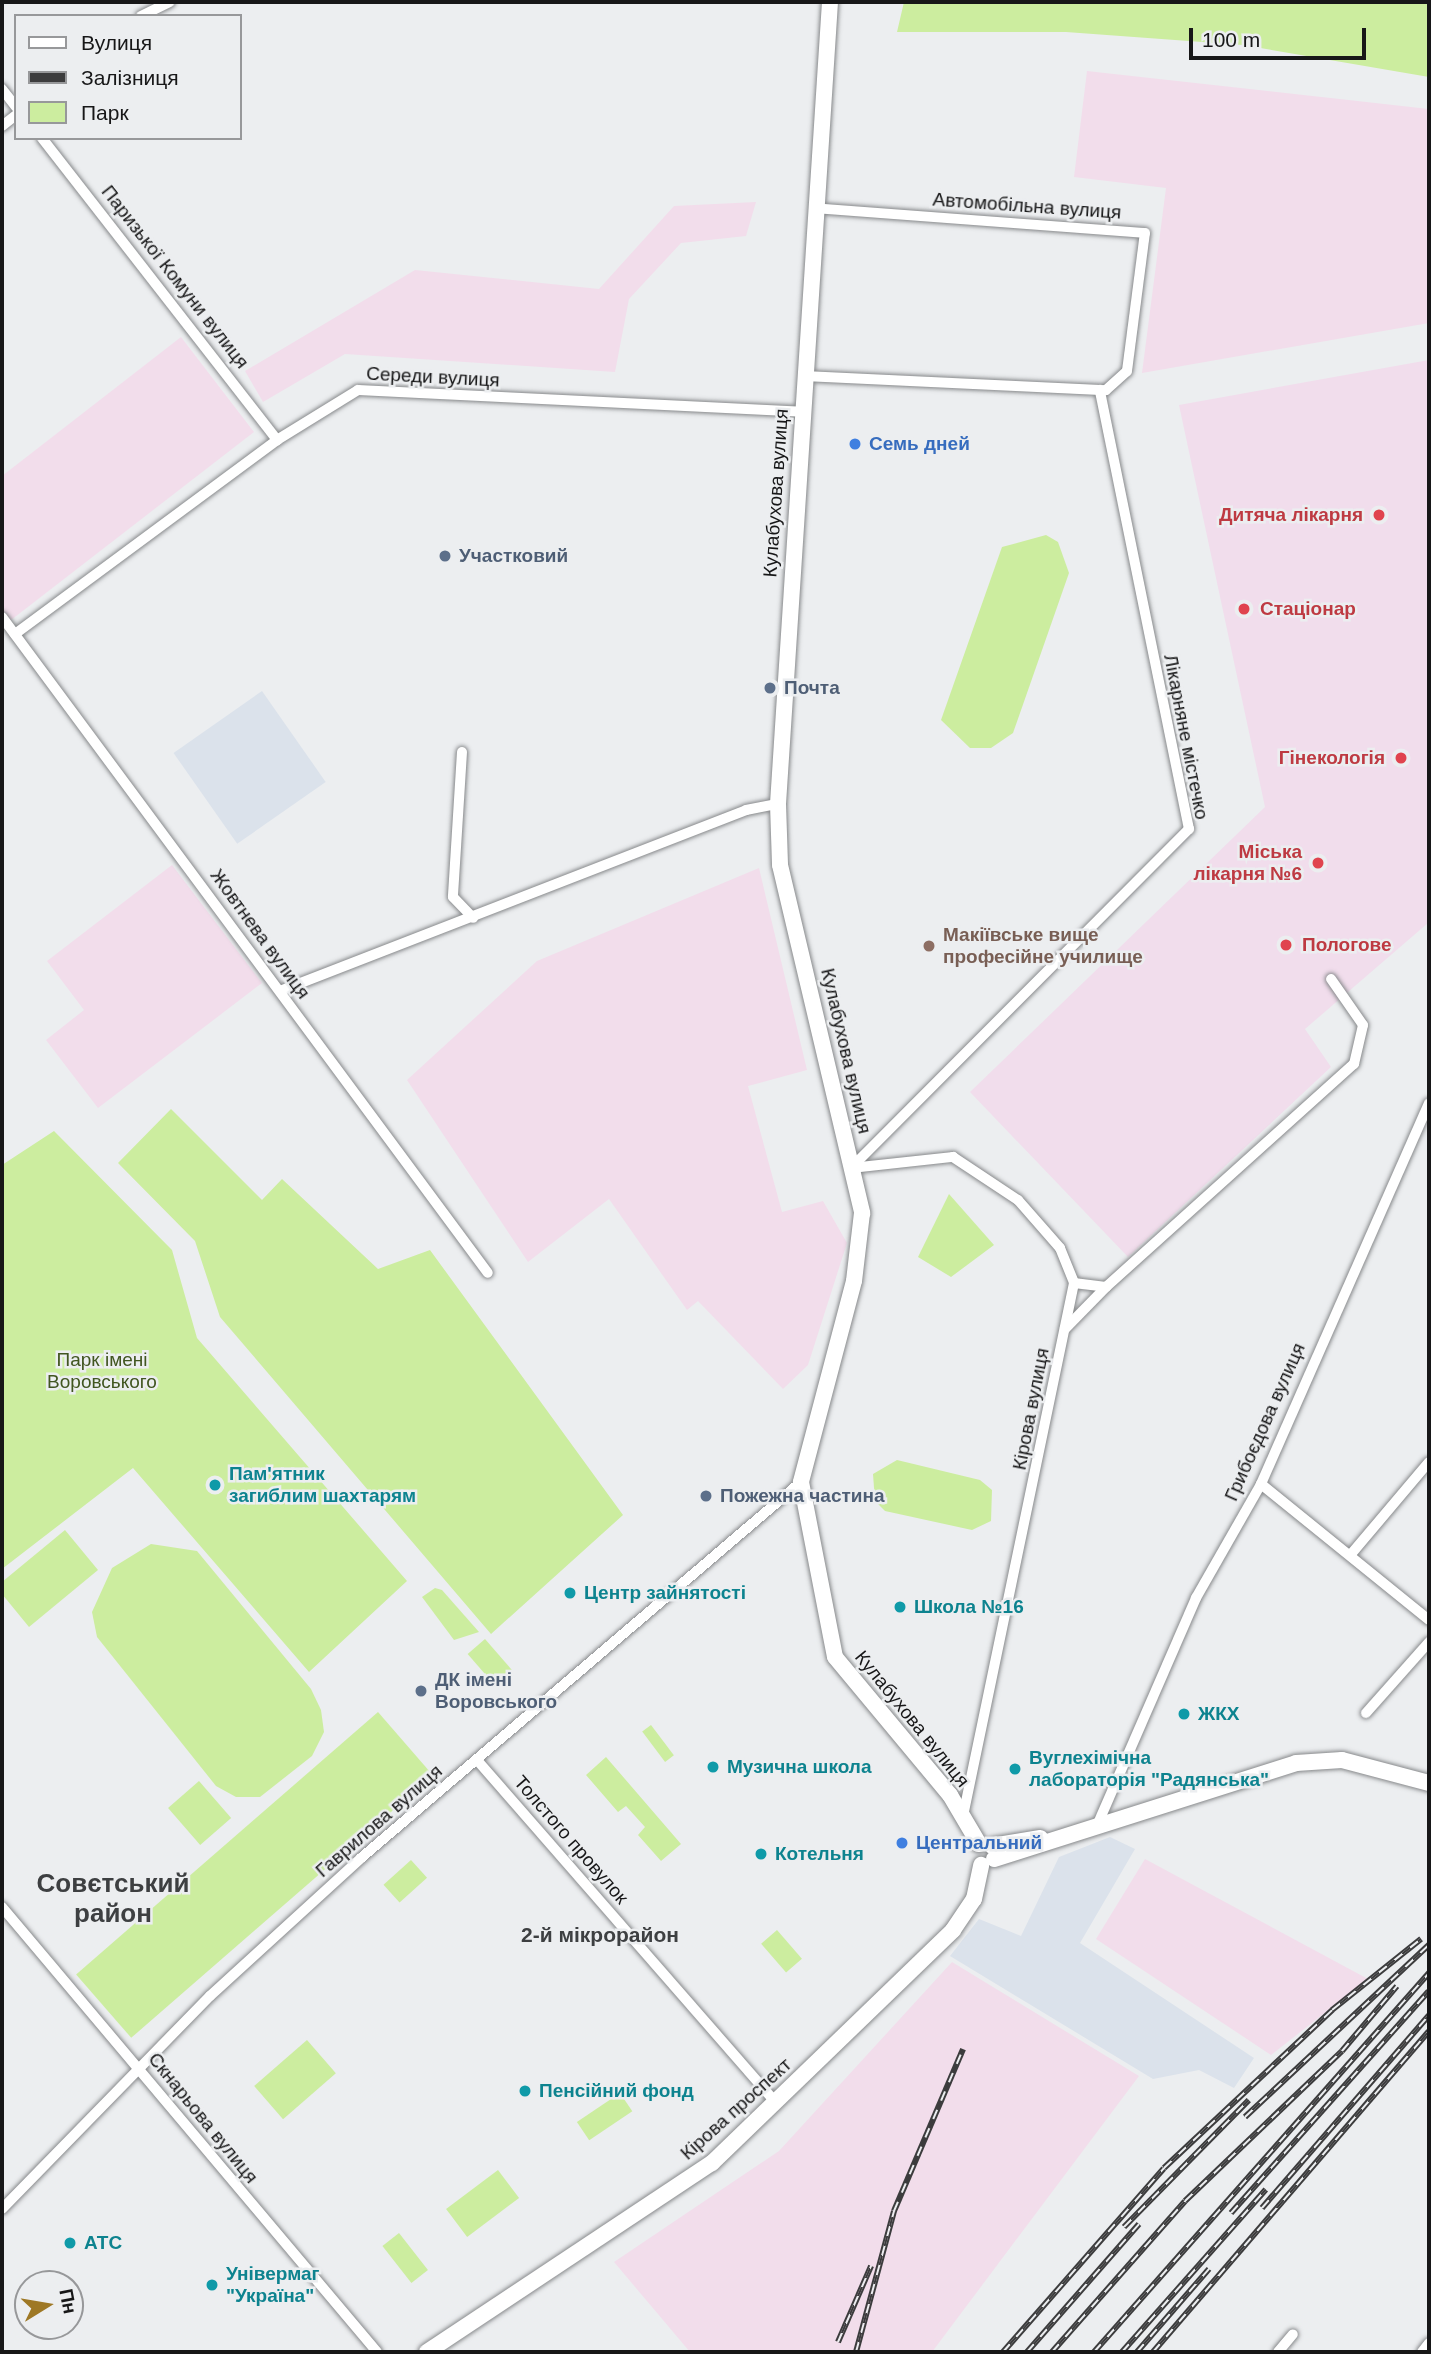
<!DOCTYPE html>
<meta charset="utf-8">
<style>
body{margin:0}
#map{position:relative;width:1431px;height:2354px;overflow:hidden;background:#eceef0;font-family:Arial,sans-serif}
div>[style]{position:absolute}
.built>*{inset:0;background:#dbe2eb;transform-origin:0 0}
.industrial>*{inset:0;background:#f2ddeb}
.medical>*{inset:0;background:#f1ddec}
.green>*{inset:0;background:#cced9f;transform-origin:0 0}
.roads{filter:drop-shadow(0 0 2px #87898b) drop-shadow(0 0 2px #87898b)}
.street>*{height:10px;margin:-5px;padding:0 5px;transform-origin:5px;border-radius:5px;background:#fff}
.secondary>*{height:16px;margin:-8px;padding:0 8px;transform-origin:8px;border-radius:8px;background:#fff}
.rail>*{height:6px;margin-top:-3px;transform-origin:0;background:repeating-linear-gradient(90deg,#eceef0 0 10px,#3c3c3d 0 20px);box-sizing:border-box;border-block:2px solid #3c3c3d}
.dots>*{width:19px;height:19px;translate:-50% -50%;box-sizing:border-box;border:4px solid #eceef0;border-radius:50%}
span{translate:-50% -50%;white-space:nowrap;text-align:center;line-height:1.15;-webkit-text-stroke:5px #eceef0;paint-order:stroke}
.street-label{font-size:19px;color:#171718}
.shop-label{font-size:19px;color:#366cbe;font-weight:700}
.left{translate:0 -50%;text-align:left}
.health-label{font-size:19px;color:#be3a42;font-weight:700}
.right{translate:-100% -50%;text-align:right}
.service-label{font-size:19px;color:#4e5e75;font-weight:700}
.education-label{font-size:19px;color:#785e54;font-weight:700}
.park-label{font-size:19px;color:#415620}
.culture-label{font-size:19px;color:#0d838f;font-weight:700}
.neighbourhood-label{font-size:21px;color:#3d3f41;font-weight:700}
.district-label{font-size:26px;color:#3d3f41;font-weight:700}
.frame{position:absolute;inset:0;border:4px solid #171718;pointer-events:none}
.legend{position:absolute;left:14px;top:14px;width:228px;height:126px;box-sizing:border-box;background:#eceef0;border:2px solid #97989a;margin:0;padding:9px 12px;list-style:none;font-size:21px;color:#171718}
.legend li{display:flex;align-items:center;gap:14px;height:35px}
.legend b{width:35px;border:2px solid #97989a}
.north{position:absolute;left:14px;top:2270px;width:70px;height:70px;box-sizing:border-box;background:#eceef0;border:2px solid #97989a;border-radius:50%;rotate:79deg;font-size:19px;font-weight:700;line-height:28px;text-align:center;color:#171718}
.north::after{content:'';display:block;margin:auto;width:24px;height:32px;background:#9e7825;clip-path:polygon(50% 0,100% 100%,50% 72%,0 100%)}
.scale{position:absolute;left:1189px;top:28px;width:177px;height:32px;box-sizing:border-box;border:4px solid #171718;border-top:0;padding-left:9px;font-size:21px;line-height:24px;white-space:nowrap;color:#171718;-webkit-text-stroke:5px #eceef0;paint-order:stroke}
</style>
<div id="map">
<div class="built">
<div style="left:262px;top:691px;width:111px;height:108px;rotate:55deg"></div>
<div style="clip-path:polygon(1110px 1837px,1135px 1849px,1080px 1943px,1254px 2058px,1234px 2088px,1199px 2070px,1153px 2079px,950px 1956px,979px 1919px,1021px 1936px,1059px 1857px)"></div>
</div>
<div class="industrial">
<div style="clip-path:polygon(1087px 71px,1429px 109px,1429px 323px,1142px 373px,1166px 188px,1074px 177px)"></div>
<div style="clip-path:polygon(756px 202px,746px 236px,681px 243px,629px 299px,615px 372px,345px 354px,263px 402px,245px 371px,415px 270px,599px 289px,674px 206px)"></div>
<div style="clip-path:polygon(181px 337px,254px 432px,2px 627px,2px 476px)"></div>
<div style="clip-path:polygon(172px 865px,262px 983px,98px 1108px,46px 1040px,84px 1010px,47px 961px)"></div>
<div style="clip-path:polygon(759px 868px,807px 1070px,748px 1086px,782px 1212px,823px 1201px,847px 1243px,808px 1365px,783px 1389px,698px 1301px,687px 1310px,609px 1199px,528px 1262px,407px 1080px,537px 961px)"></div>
<div style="clip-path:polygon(1145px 1859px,1368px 1979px,1271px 2055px,1096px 1939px)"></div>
<div style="clip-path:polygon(952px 1962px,1139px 2076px,932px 2352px,690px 2352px,614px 2262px,779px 2151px)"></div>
</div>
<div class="medical">
<div style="clip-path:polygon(1429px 360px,1428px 923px,1305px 1029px,1331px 1067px,1128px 1257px,970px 1092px,1265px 807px,1179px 405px)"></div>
</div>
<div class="green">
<div style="clip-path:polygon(904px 2px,1429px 2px,1429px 77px,1243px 45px,1066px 32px,897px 32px)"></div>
<div style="clip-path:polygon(1046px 535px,1058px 542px,1069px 573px,1013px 733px,991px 748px,970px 748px,941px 720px,1002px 547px)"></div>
<div style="clip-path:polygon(171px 1109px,262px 1200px,282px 1179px,378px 1269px,430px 1250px,623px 1515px,491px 1634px,220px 1317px,195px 1241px,118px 1163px)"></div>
<div style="clip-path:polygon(54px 1131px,172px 1250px,197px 1338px,407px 1581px,309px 1672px,133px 1468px,2px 1569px,2px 1165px)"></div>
<div style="clip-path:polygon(949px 1194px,994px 1245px,951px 1277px,918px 1257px)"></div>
<div style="clip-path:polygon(897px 1460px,980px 1480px,992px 1490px,991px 1521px,972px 1530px,885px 1511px,875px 1501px,873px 1474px)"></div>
<div style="clip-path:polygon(65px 1530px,98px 1570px,29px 1627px,2px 1594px,2px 1582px)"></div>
<div style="clip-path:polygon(151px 1544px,197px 1551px,311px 1689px,321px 1710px,324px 1732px,312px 1756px,260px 1797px,236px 1797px,216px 1786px,97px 1637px,92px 1612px,112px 1568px)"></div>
<div style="clip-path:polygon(435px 1588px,442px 1590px,479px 1632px,454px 1640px,422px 1597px)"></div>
<div style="left:485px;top:1639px;width:41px;height:23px;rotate:49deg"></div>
<div style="left:378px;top:1712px;width:84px;height:400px;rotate:49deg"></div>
<div style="left:651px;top:1725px;width:38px;height:11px;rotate:53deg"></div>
<div style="clip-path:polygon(606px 1757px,681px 1844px,661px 1861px,638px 1835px,645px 1827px,626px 1806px,618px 1812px,586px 1775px)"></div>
<div style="left:199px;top:1781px;width:49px;height:41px;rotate:49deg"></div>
<div style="left:411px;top:1860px;width:24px;height:37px;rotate:48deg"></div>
<div style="left:777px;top:1930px;width:38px;height:21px;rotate:49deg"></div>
<div style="left:307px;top:2040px;width:44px;height:70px;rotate:49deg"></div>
<div style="left:620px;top:2093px;width:22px;height:52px;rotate:56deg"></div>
<div style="left:498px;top:2170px;width:35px;height:65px;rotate:53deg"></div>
<div style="left:399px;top:2233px;width:47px;height:21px;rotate:52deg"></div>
</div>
<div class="roads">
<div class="street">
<div style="left:141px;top:16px;width:32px;rotate:-26deg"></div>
<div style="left:2px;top:89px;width:23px;rotate:52deg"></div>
<div style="left:2px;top:126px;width:18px;rotate:-38deg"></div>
<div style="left:42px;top:138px;width:383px;rotate:52.1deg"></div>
<div style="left:804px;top:376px;width:302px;rotate:2.7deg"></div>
<div style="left:1106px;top:390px;width:28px;rotate:-42deg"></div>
<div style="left:1127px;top:371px;width:139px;rotate:-82.6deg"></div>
<div style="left:1145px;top:233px;width:330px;rotate:-175.7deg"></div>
<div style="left:2px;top:617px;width:816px;rotate:53.47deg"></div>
<div style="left:15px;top:634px;width:326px;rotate:-36.5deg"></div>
<div style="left:277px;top:440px;width:95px;rotate:-31.7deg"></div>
<div style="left:358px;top:390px;width:445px;rotate:2.8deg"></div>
<div style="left:462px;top:752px;width:145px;rotate:93.6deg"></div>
<div style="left:453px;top:897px;width:29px;rotate:46deg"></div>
<div style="left:280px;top:991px;width:500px;rotate:-21.2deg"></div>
<div style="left:746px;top:810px;width:33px;rotate:-11deg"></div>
<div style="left:851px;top:1168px;width:479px;rotate:-45.1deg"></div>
<div style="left:1189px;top:829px;width:448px;rotate:-101.5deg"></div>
<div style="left:851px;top:1168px;width:103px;rotate:-6.2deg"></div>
<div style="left:953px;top:1157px;width:78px;rotate:33.5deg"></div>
<div style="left:1018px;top:1200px;width:64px;rotate:48.8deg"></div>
<div style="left:1060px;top:1248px;width:38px;rotate:68deg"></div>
<div style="left:1074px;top:1283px;width:544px;rotate:101.76deg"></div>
<div style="left:1074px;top:1283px;width:32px;rotate:7deg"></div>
<div style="left:1106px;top:1287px;width:334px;rotate:-42deg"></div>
<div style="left:1354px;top:1064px;width:40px;rotate:-77deg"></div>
<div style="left:1363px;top:1025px;width:56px;rotate:-124.8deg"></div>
<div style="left:1065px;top:1329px;width:59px;rotate:-45.7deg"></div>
<div style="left:1261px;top:1484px;width:216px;rotate:39deg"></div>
<div style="left:1352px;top:1553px;width:119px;rotate:-49.8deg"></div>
<div style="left:1366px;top:1713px;width:95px;rotate:-48.4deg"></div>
<div style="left:477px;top:1760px;width:455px;rotate:48.9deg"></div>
<div style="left:1096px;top:1828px;width:251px;rotate:-66.5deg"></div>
<div style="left:1196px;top:1598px;width:131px;rotate:-60.3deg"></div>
<div style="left:1261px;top:1484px;width:416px;rotate:-66.2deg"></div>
<div style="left:2px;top:1907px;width:582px;rotate:49.88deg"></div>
<div style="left:2px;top:2209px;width:298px;rotate:-45.7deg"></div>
<div style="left:210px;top:1996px;width:205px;rotate:-42.4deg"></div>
<div style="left:361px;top:1858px;width:579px;rotate:-40.52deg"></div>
<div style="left:1278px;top:2352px;width:23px;rotate:-50deg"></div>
<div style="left:1422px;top:2352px;width:11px;rotate:-52deg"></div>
</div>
<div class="secondary">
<div style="left:830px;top:2px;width:804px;rotate:93.71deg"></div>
<div style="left:778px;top:804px;width:61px;rotate:88.1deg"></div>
<div style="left:780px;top:865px;width:358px;rotate:76.7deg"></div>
<div style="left:862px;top:1213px;width:68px;rotate:96.7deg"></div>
<div style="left:854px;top:1281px;width:208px;rotate:104.8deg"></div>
<div style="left:801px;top:1482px;width:178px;rotate:79deg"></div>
<div style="left:835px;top:1657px;width:180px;rotate:50.2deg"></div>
<div style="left:950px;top:1795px;width:57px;rotate:59.4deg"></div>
<div style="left:992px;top:1846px;width:49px;rotate:-9.5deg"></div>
<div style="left:994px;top:1859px;width:317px;rotate:-17.6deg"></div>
<div style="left:1296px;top:1763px;width:46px;rotate:-3.7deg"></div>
<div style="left:1342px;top:1760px;width:90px;rotate:14.8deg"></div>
<div style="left:427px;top:2352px;width:342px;rotate:-33.6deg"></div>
<div style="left:712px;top:2163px;width:335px;rotate:-44deg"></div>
<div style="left:953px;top:1930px;width:37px;rotate:-56deg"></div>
<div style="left:974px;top:1899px;width:35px;rotate:-78deg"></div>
</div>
</div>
<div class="rail">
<div style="left:1245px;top:2117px;width:252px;rotate:-43.1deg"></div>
<div style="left:1262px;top:2208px;width:255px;rotate:-49.1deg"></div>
<div style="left:1231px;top:2213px;width:297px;rotate:-48.3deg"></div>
<div style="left:1124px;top:2227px;width:178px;rotate:-45.5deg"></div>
<div style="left:838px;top:2342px;width:83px;rotate:-66.5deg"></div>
<div style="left:856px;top:2352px;width:146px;rotate:-74.9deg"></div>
<div style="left:894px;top:2211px;width:176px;rotate:-66.9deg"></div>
<div style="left:1003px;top:2352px;width:244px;rotate:-48.8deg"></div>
<div style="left:1164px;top:2168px;width:231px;rotate:-43.2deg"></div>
<div style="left:1332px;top:2010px;width:114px;rotate:-38.6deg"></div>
<div style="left:1027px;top:2352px;width:170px;rotate:-48.8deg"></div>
<div style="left:1052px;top:2352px;width:201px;rotate:-48.6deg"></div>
<div style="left:1185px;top:2201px;width:217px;rotate:-43.7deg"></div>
<div style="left:1342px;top:2051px;width:85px;rotate:-49.8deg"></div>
<div style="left:1094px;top:2352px;width:506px;rotate:-48.53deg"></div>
<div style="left:1122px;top:2352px;width:217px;rotate:-48.5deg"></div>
<div style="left:1137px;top:2352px;width:110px;rotate:-49.1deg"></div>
<div style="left:1153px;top:2352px;width:423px;rotate:-49.3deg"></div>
</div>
<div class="dots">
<div style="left:855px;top:444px;background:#3f7fe0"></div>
<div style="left:1379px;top:515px;background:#e0444e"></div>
<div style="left:445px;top:556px;background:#5c6f8a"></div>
<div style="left:1244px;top:609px;background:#e0444e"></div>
<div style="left:770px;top:688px;background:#5c6f8a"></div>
<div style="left:1401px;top:758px;background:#e0444e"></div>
<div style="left:1318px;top:863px;background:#e0444e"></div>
<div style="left:1286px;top:945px;background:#e0444e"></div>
<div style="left:929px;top:946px;background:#8d6e63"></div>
<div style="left:215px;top:1485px;background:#0f9aa8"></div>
<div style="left:706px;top:1496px;background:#5c6f8a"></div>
<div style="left:570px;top:1593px;background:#0f9aa8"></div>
<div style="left:900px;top:1607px;background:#0f9aa8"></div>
<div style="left:421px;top:1691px;background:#5c6f8a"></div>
<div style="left:1184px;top:1714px;background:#0f9aa8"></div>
<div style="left:713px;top:1767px;background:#0f9aa8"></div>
<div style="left:1015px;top:1769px;background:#0f9aa8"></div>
<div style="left:902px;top:1843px;background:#3f7fe0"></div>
<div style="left:761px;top:1854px;background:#0f9aa8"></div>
<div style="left:525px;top:2091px;background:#0f9aa8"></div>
<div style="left:70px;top:2243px;background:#0f9aa8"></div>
<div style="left:212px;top:2285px;background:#0f9aa8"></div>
</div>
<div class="street-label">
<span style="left:1027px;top:206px;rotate:4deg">Автомобільна вулиця</span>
<span style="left:175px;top:277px;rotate:52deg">Паризької Комуни вулиця</span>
<span style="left:433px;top:377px;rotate:3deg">Середи вулиця</span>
<span style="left:776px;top:493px;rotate:-86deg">Кулабухова вулиця</span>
<span style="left:1186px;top:737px;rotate:79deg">Лікарняне містечко</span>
<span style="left:260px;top:934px;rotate:54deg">Жовтнева вулиця</span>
<span style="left:846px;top:1051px;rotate:77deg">Кулабухова вулиця</span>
<span style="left:1031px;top:1409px;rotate:-79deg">Кірова вулиця</span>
<span style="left:1265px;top:1422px;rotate:-66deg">Грибоєдова вулиця</span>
<span style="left:912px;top:1719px;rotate:51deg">Кулабухова вулиця</span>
<span style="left:379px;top:1821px;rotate:-41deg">Гаврилова вулиця</span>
<span style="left:571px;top:1840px;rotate:49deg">Толстого провулок</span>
<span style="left:736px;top:2109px;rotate:-42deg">Кірова проспект</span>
<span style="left:203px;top:2118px;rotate:51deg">Скнарьова вулиця</span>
</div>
<div class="shop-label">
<span class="left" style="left:869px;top:444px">Семь дней</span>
<span class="left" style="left:916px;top:1843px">Центральний</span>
</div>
<div class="health-label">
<span class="right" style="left:1363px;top:515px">Дитяча лікарня</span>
<span class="left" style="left:1260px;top:609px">Стаціонар</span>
<span class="right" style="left:1385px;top:758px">Гінекологія</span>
<span class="right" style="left:1302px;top:863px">Міська<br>лікарня №6</span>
<span class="left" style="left:1302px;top:945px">Пологове</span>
</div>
<div class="service-label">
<span class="left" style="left:459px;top:556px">Участковий</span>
<span class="left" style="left:784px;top:688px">Почта</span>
<span class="left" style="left:720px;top:1496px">Пожежна частина</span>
<span class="left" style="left:435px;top:1691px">ДК імені<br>Воровського</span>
</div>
<div class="education-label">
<span class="left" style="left:943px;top:946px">Макіївське вище<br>професійне училище</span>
</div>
<div class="park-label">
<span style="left:102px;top:1371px">Парк імені<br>Воровського</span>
</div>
<div class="culture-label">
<span class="left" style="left:229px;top:1485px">Пам'ятник<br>загиблим шахтарям</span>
<span class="left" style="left:584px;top:1593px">Центр зайнятості</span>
<span class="left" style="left:914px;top:1607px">Школа №16</span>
<span class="left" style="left:1198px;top:1714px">ЖКХ</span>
<span class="left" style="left:1029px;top:1769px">Вуглехімічна<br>лабораторія "Радянська"</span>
<span class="left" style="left:727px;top:1767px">Музична школа</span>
<span class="left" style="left:775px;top:1854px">Котельня</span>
<span class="left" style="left:539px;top:2091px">Пенсійний фонд</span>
<span class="left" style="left:84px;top:2243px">АТС</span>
<span class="left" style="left:226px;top:2285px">Універмаг<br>"Україна"</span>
</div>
<div class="neighbourhood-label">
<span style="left:600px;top:1935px">2-й мікрорайон</span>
</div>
<div class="district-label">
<span style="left:113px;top:1899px">Совєтський<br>район</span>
</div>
<div class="frame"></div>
<ul class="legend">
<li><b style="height:9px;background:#fff"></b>Вулиця</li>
<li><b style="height:9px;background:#3c3c3d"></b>Залізниця</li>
<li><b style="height:19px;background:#cced9f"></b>Парк</li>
</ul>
<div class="north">Пн</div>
<div class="scale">100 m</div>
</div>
